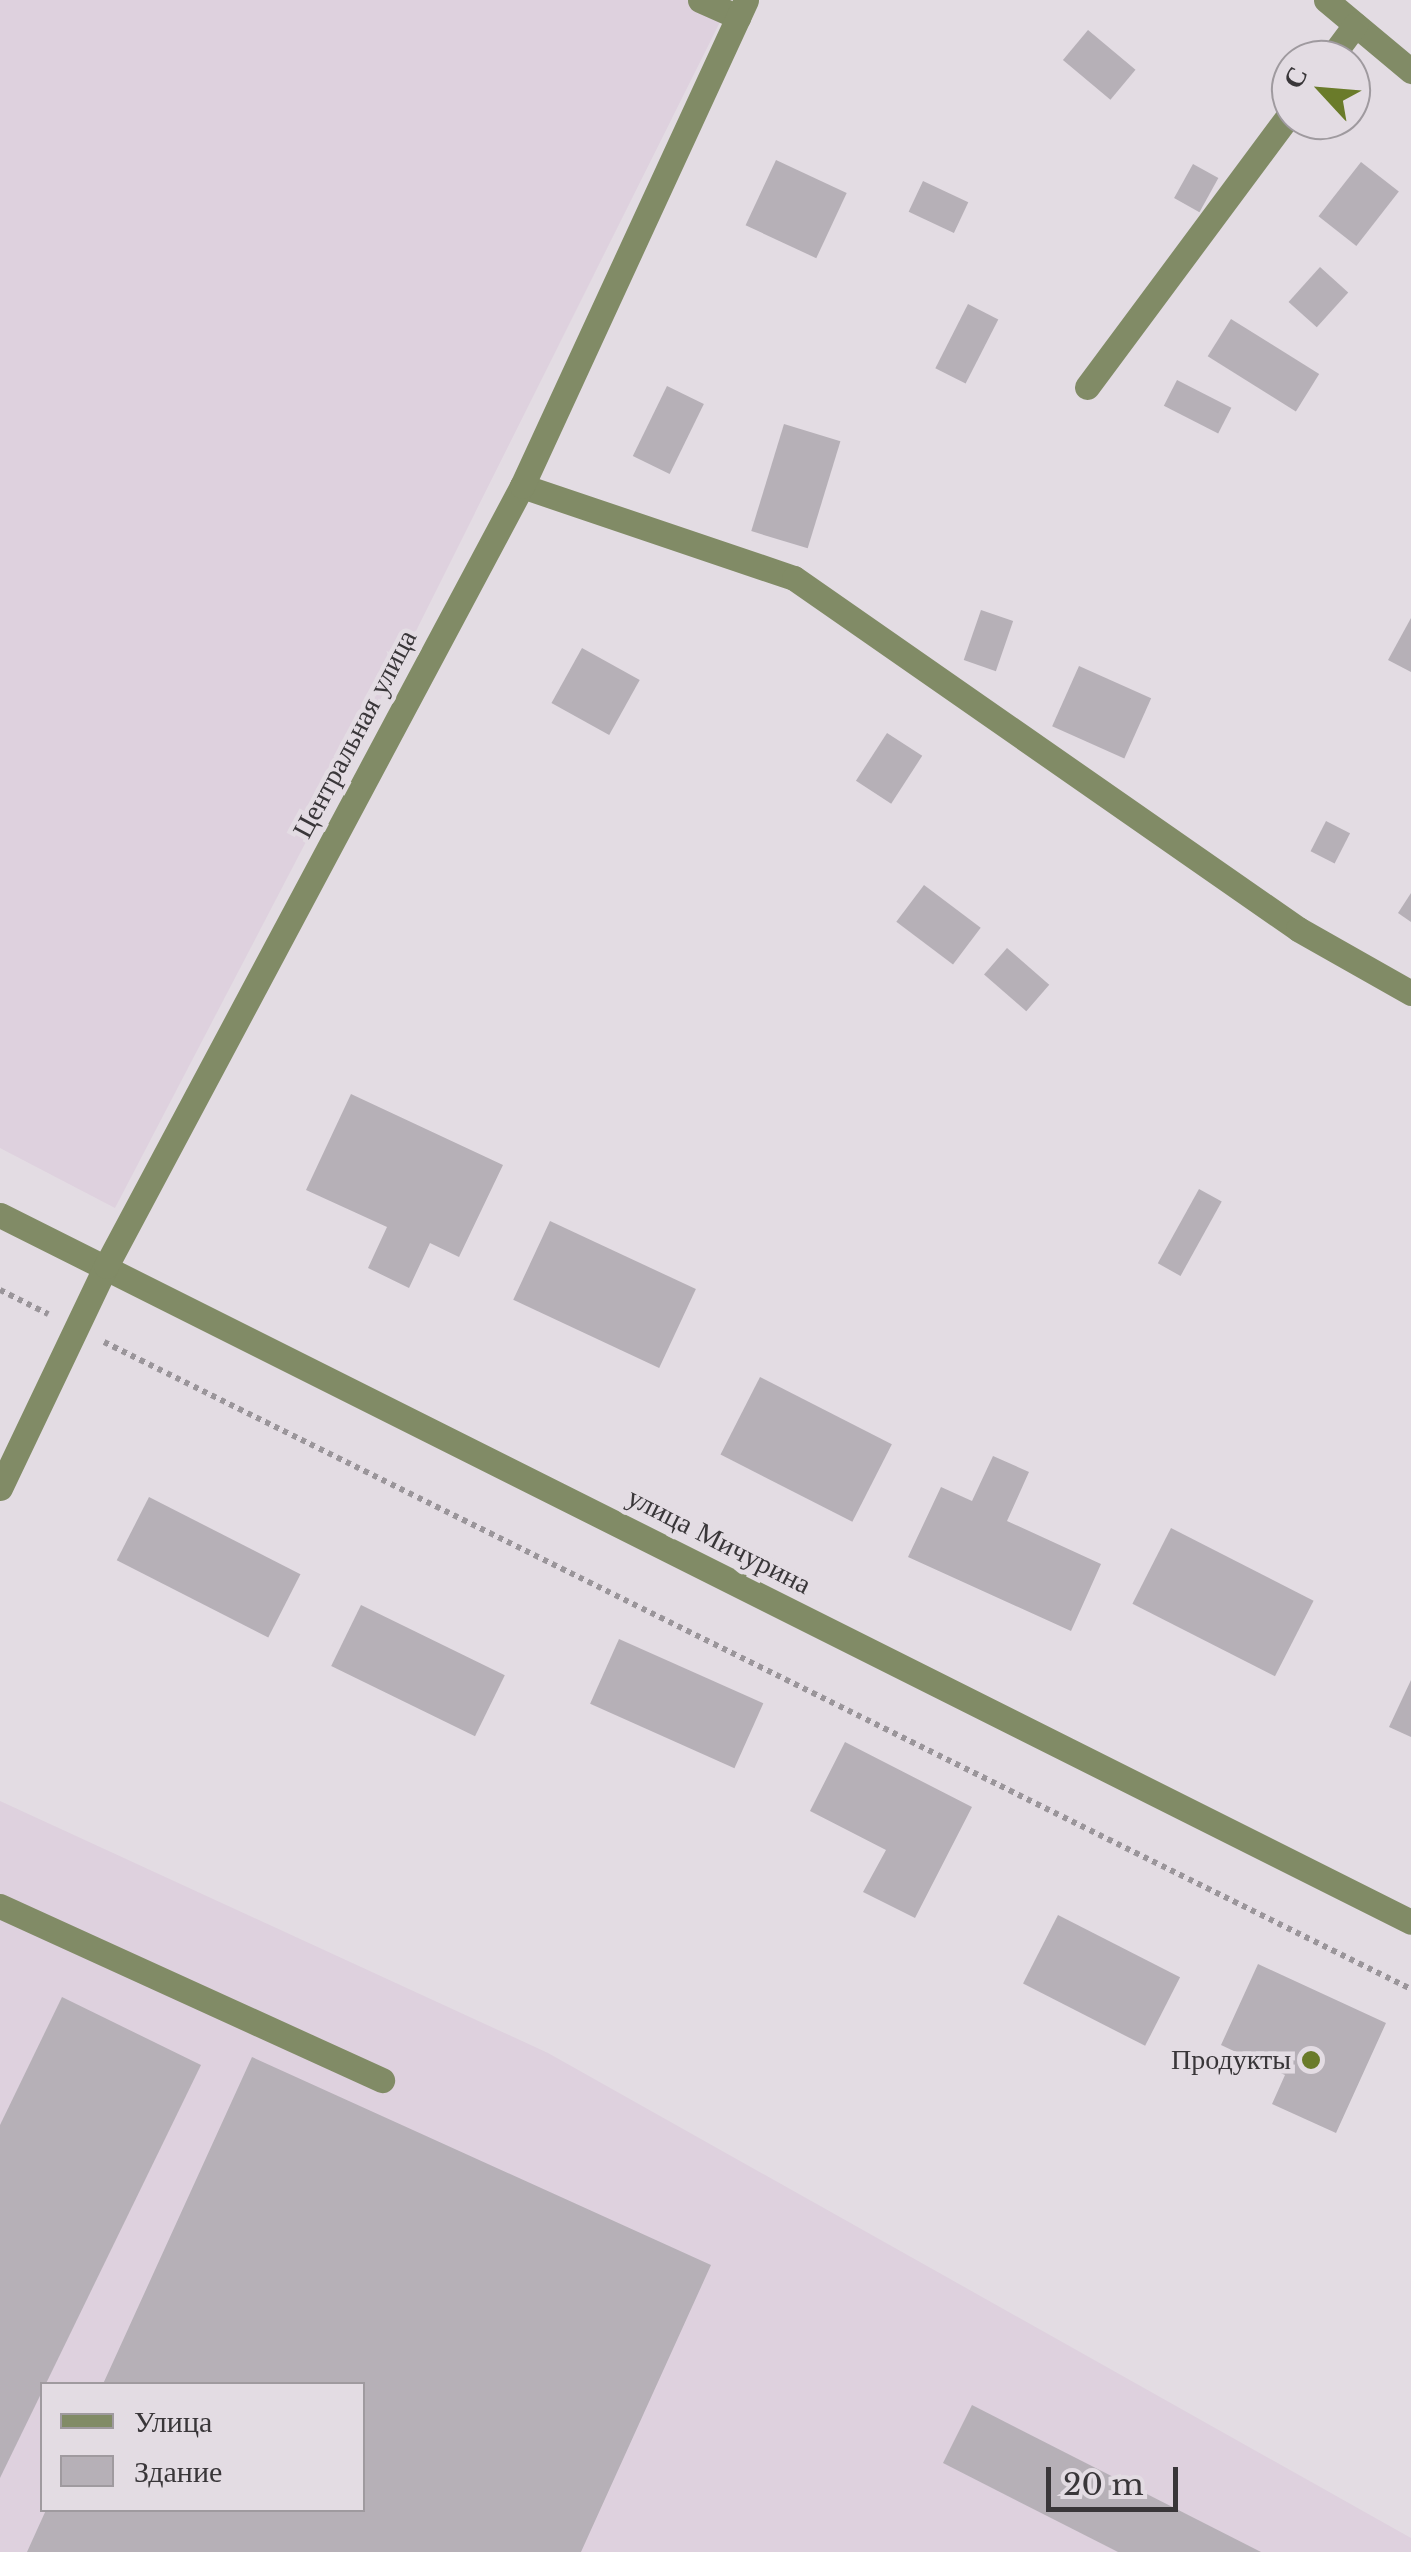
<!DOCTYPE html>
<meta charset="utf-8">
<style>
body{margin:0}
#map{position:relative;width:1411px;height:2552px;overflow:hidden;background:#e3dce3;font-family:"Libre Baskerville",serif}
div>[style]{position:absolute}
.built>*{inset:0;background:#ded1de}
.building>*{inset:0;background:#b6b0b7;transform-origin:0 0}
.path>*{height:6px;margin-top:-3px;transform-origin:0;background:repeating-linear-gradient(90deg,#9a959a 0 5px,transparent 0 10px)}
.minor>*{height:25px;margin:-12.5px;padding:0 12.5px;transform-origin:12.5px;border-radius:12.5px;background:#818b66}
.dots>*{width:28px;height:28px;translate:-50% -50%;box-sizing:border-box;border:5px solid #e3dce3;border-radius:50%}
span{translate:-50% -50%;white-space:nowrap;text-align:center;line-height:1.15;-webkit-text-stroke:9px #e3dce3;paint-order:stroke}
.street-label{font-size:28px;color:#393639}
.poi-label{font-size:28px;color:#393639}
.right{translate:-100% -50%;text-align:right}
.legend{position:absolute;left:40px;top:2382px;width:325px;height:130px;box-sizing:border-box;background:#e3dce3;border:2px solid #9f9a9f;margin:0;padding:12px 18px;list-style:none;font-size:30px;color:#393639}
.legend li{display:flex;align-items:center;gap:20px;height:50px}
.legend b{width:50px;border:2px solid #9f9a9f}
.north{position:absolute;left:1271px;top:40px;width:100px;height:100px;box-sizing:border-box;background:#e3dce3;border:2px solid #9f9a9f;border-radius:50%;rotate:296deg;font-size:28px;font-weight:700;line-height:40px;text-align:center;color:#393639}
.north::after{content:'';display:block;margin:auto;width:35px;height:45px;background:#6a7b2a;clip-path:polygon(50% 0,100% 100%,50% 72%,0 100%)}
.scale{position:absolute;left:1046px;top:2467px;width:132px;height:45px;box-sizing:border-box;border:5px solid #393639;border-top:0;padding-left:12px;font-size:30px;line-height:35px;white-space:nowrap;color:#393639;-webkit-text-stroke:8px #e3dce3;paint-order:stroke}
</style>
<div id="map">
<div class="built">
<div style="clip-path:polygon(0 0,731px 0,418px 627px,115px 1208px,0 1148px)"></div>
<div style="clip-path:polygon(evenodd,0 1801px,548px 2053px,1411px 2538px,1411px 2552px,0 2552px,0 1801px,42px 2384px,362px 2384px,362px 2510px,42px 2510px,42px 2384px)"></div>
</div>
<div class="building">
<div style="left:1088px;top:30px;width:62px;height:39px;rotate:40deg"></div>
<div style="left:776px;top:160px;width:78px;height:72px;rotate:25deg"></div>
<div style="left:1361px;top:162px;width:48px;height:69px;rotate:38deg"></div>
<div style="left:1193px;top:164px;width:29px;height:39px;rotate:29deg"></div>
<div style="left:923px;top:181px;width:50px;height:34px;rotate:25deg"></div>
<div style="left:1320px;top:267px;width:38px;height:47px;rotate:42deg"></div>
<div style="left:968px;top:304px;width:34px;height:72px;rotate:27deg"></div>
<div style="left:1231px;top:319px;width:104px;height:44px;rotate:32deg"></div>
<div style="left:1177px;top:380px;width:61px;height:29px;rotate:27deg"></div>
<div style="left:667px;top:386px;width:41px;height:78px;rotate:26deg"></div>
<div style="left:784px;top:424px;width:59px;height:112px;rotate:17deg"></div>
<div style="left:981px;top:610px;width:34px;height:53px;rotate:19deg"></div>
<div style="clip-path:polygon(1411px 618px,1411px 672px,1388px 660px)"></div>
<div style="left:582px;top:648px;width:66px;height:63px;rotate:29deg"></div>
<div style="left:1079px;top:666px;width:79px;height:66px;rotate:24deg"></div>
<div style="left:887px;top:733px;width:42px;height:57px;rotate:33deg"></div>
<div style="left:1326px;top:821px;width:27px;height:34px;rotate:27deg"></div>
<div style="left:924px;top:885px;width:71px;height:46px;rotate:37deg"></div>
<div style="clip-path:polygon(1411px 893px,1411px 922px,1398px 913px)"></div>
<div style="left:1007px;top:948px;width:56px;height:35px;rotate:41deg"></div>
<div style="clip-path:polygon(351px 1094px,503px 1165px,459px 1257px,430px 1243px,409px 1288px,368px 1268px,387px 1227px,306px 1190px)"></div>
<div style="left:1199px;top:1189px;width:26px;height:85px;rotate:29deg"></div>
<div style="left:550px;top:1221px;width:161px;height:87px;rotate:25deg"></div>
<div style="left:760px;top:1377px;width:148px;height:87px;rotate:27deg"></div>
<div style="clip-path:polygon(993px 1456px,1029px 1472px,1007px 1521px,1101px 1564px,1071px 1631px,908px 1557px,941px 1487px,972px 1501px)"></div>
<div style="left:149px;top:1497px;width:170px;height:71px;rotate:27deg"></div>
<div style="left:1171px;top:1528px;width:160px;height:85px;rotate:27deg"></div>
<div style="left:361px;top:1605px;width:160px;height:68px;rotate:26deg"></div>
<div style="left:619px;top:1639px;width:158px;height:71px;rotate:24deg"></div>
<div style="clip-path:polygon(1411px 1680px,1411px 1737px,1389px 1727px)"></div>
<div style="clip-path:polygon(845px 1742px,972px 1807px,915px 1918px,863px 1892px,886px 1850px,810px 1811px)"></div>
<div style="left:1058px;top:1915px;width:137px;height:77px;rotate:27deg"></div>
<div style="clip-path:polygon(1258px 1964px,1386px 2023px,1336px 2133px,1272px 2104px,1285px 2075px,1221px 2045px)"></div>
<div style="clip-path:polygon(62px 1997px,201px 2065px,0 2478px,0 2125px)"></div>
<div style="clip-path:polygon(252px 2057px,711px 2265px,581px 2552px,27px 2552px,46px 2510px,362px 2510px,362px 2384px,103px 2384px)"></div>
<div style="clip-path:polygon(972px 2405px,1261px 2552px,1118px 2552px,943px 2463px)"></div>
</div>
<div class="path">
<div style="left:0;top:1290px;width:54px;rotate:26.6deg"></div>
<div style="left:104px;top:1342px;width:1458px;rotate:26.34deg"></div>
</div>
<div class="minor">
<div style="left:700px;top:0;width:42px;rotate:24.1deg"></div>
<div style="left:1326px;top:0;width:111px;rotate:39.9deg"></div>
<div style="left:1329px;top:60px;width:44px;rotate:-53.4deg"></div>
<div style="left:1087px;top:387px;width:342px;rotate:-53.4deg"></div>
<div style="left:522px;top:486px;width:287px;rotate:18.7deg"></div>
<div style="left:794px;top:578px;width:614px;rotate:34.85deg"></div>
<div style="left:1298px;top:929px;width:130px;rotate:29.5deg"></div>
<div style="left:0;top:1215px;width:1578px;rotate:26.61deg"></div>
<div style="left:0;top:1488px;width:246px;rotate:-64.5deg"></div>
<div style="left:106px;top:1266px;width:884px;rotate:-61.93deg"></div>
<div style="left:522px;top:486px;width:535px;rotate:-65.25deg"></div>
<div style="left:0;top:1906px;width:420px;rotate:24.5deg"></div>
</div>
<div class="dots">
<div style="left:1311px;top:2060px;background:#6a7b2a"></div>
</div>
<div class="street-label">
<span style="left:355px;top:734px;rotate:-62deg">Центральная улица</span>
<span style="left:719px;top:1541px;rotate:27deg">улица Мичурина</span>
</div>
<div class="poi-label">
<span class="right" style="left:1291px;top:2060px">Продукты</span>
</div>
<ul class="legend">
<li><b style="height:12px;background:#818b66"></b>Улица</li>
<li><b style="height:28px;background:#b6b0b7"></b>Здание</li>
</ul>
<div class="north">С</div>
<div class="scale">20 m</div>
</div>
